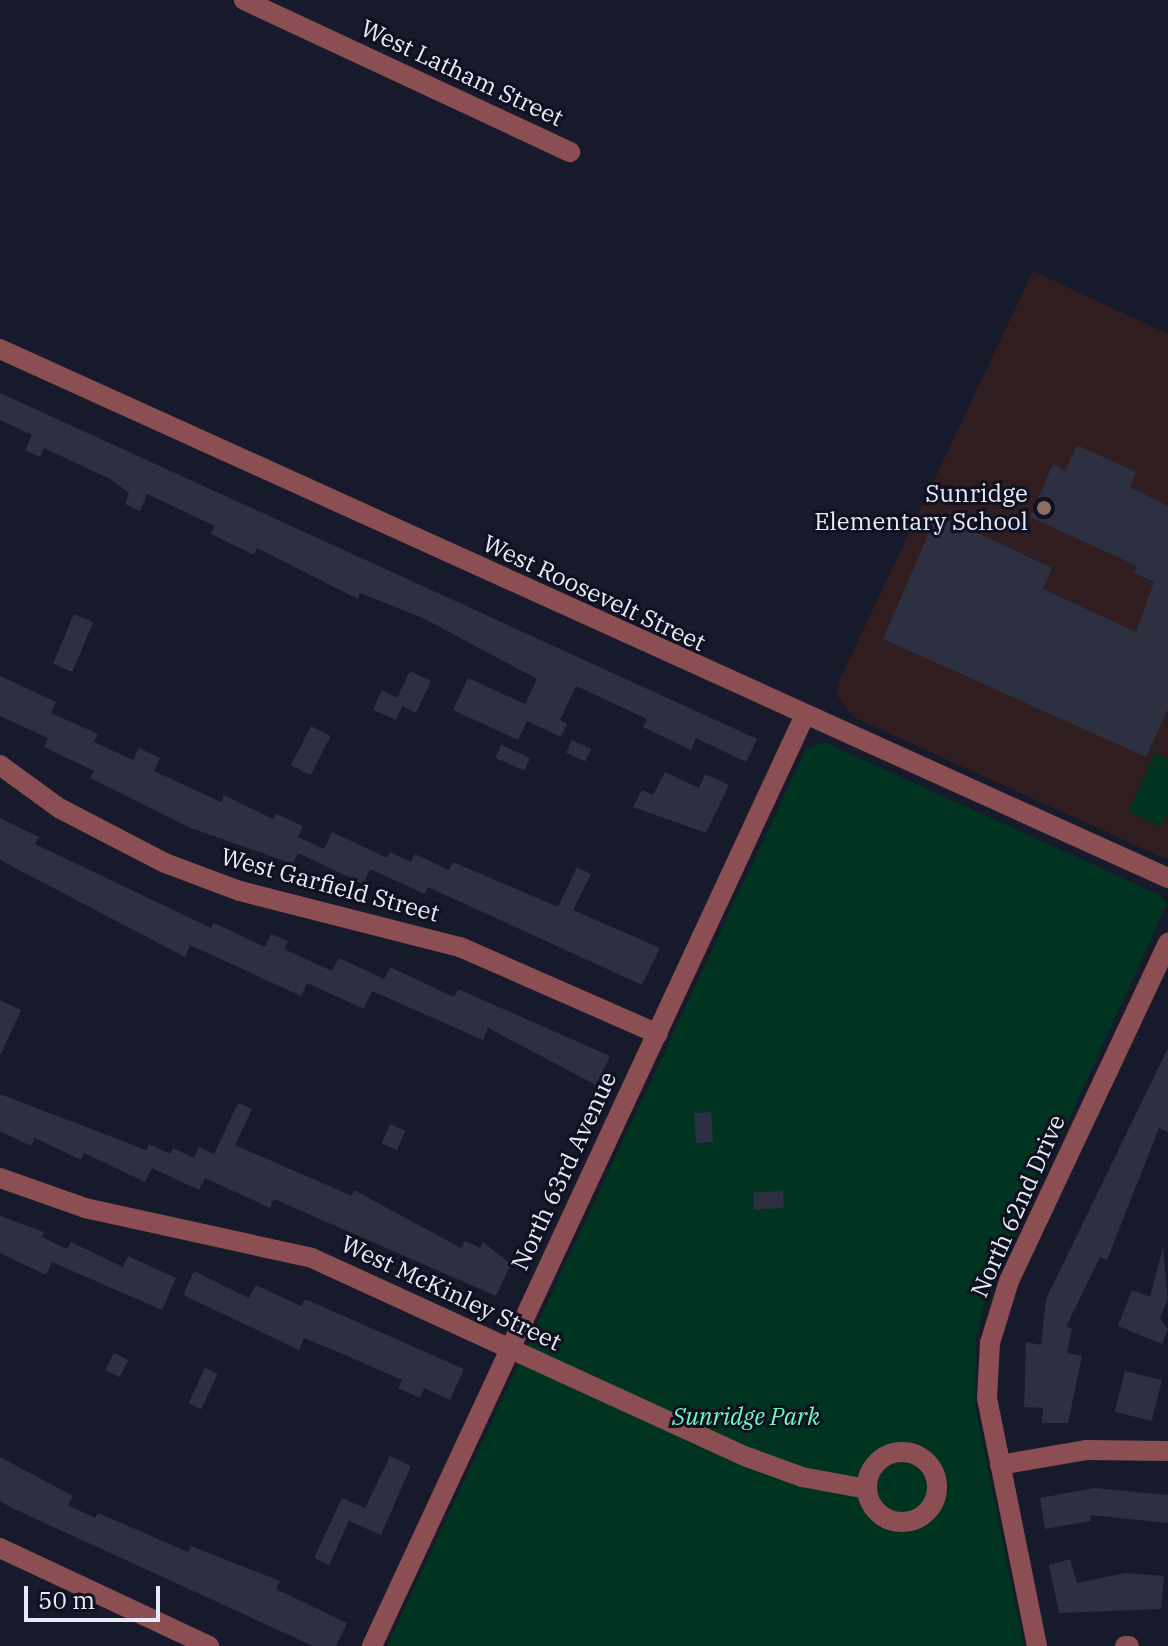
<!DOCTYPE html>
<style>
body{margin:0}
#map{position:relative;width:1168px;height:1646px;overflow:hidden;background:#171a2a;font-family:"IBM Plex Serif",serif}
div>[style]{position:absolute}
.education>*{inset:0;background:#2f1d20}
.green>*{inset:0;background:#003320}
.building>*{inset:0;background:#2c3041;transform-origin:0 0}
.street>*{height:20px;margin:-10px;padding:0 10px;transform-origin:10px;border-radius:10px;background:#8b4f53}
.street>.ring{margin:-10px;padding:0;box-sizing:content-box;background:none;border:20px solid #8b4f53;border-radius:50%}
.dots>*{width:22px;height:22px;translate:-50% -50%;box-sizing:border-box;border:4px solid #0f1121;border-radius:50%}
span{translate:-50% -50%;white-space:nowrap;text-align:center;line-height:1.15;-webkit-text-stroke:6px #0f1121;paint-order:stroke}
.street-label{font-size:24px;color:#e8ebf7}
.poi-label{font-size:24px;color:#e8ebf7}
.right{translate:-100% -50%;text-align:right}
.park-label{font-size:24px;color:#71fabd;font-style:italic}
.scale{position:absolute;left:24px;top:1586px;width:136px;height:36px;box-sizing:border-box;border:4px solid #e8ebf7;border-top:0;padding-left:10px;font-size:24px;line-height:28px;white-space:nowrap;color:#e8ebf7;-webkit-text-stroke:6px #0f1121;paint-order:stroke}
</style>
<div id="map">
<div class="education">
<div style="clip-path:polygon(1033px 271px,1168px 334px,1168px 860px,853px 717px,838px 697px,838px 683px)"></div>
</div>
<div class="green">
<div style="clip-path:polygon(824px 742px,1160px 895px,1167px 904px,984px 1305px,976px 1339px,975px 1405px,1024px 1646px,387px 1646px,806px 749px)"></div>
<div style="clip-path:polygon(1155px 753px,1168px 759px,1168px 811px,1161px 827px,1128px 812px)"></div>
</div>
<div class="building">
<div style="clip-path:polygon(0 393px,757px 739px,746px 762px,696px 738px,691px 750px,643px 727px,647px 719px,576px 686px,560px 720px,567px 724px,561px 737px,527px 721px,518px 740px,453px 710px,468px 678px,525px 704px,537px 679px,425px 619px,360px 593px,358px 599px,257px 548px,254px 555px,211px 534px,215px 526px,147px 494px,140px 511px,125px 504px,129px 493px,112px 480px,44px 448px,40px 457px,25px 450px,32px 435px,0 420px)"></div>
<div style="clip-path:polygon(1077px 445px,1136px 472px,1130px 487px,1168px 506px,1168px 709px,1146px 757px,883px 639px,937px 514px,1052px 568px,1043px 589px,1136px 632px,1154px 582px,1134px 573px,1137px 566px,1030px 517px,1053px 464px,1065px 471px)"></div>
<div style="left:74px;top:614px;width:21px;height:54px;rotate:23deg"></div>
<div style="clip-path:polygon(410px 671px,431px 681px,416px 713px,402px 706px,396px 720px,373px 710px,382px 690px,397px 698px)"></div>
<div style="clip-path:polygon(0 676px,56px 702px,51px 713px,98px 734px,94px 742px,133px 760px,139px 748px,160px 758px,154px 771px,221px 802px,224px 795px,273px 819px,276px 814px,303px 826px,298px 837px,324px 849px,332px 832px,387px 858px,390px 852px,411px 862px,415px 854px,449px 870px,453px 862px,558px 907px,577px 867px,591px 874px,573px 910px,660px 948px,642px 985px,428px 887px,425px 894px,370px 869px,363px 884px,298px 853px,293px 864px,191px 828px,90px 778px,94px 771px,44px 747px,48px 738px,0 716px)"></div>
<div style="left:311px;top:726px;width:22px;height:44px;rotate:27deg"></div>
<div style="left:572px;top:740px;width:21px;height:14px;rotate:25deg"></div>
<div style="left:501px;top:745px;width:32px;height:14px;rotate:24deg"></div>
<div style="clip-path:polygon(665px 772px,699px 788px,705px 774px,729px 785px,706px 833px,633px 807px,642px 790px,653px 795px)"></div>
<div style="clip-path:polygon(0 818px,39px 837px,35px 844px,211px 928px,214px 923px,265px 947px,271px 934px,288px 941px,284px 949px,332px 971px,339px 958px,384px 979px,390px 967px,454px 997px,458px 989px,610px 1056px,596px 1085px,488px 1028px,483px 1040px,372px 991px,364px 1009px,307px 983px,301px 996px,190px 945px,185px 957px,0 860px)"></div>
<div style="clip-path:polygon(0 1000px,21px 1010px,0 1056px)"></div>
<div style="clip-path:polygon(1168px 1048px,1168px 1132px,1159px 1128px,1107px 1260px,1100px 1257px,1066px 1327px,1072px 1328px,1067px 1353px,1082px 1356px,1068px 1423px,1042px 1423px,1043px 1408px,1024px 1407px,1026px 1342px,1041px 1345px,1046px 1299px)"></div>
<div style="clip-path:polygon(0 1094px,146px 1150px,149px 1144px,170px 1154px,173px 1148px,194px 1158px,199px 1147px,214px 1154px,238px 1103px,252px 1109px,235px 1145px,352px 1196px,354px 1190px,461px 1248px,465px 1241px,480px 1248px,483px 1242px,511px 1264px,496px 1296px,274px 1199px,270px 1208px,205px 1178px,199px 1190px,152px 1168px,145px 1182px,84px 1153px,81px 1160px,35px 1138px,31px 1146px,0 1131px)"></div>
<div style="left:711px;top:1112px;width:30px;height:17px;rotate:86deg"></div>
<div style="left:390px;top:1124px;width:17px;height:21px;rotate:24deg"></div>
<div style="left:783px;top:1191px;width:17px;height:30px;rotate:87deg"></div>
<div style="clip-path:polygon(0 1216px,44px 1232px,42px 1237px,67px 1249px,71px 1242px,123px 1267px,128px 1256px,176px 1278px,162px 1310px,52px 1262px,46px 1275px,0 1253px)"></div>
<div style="clip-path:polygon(1163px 1247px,1168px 1299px,1160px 1318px,1168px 1329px,1162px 1344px,1118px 1326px,1132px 1290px,1150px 1297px)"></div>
<div style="clip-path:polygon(194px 1271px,249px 1298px,256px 1285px,301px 1306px,305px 1299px,464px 1369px,450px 1400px,424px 1388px,420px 1398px,398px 1388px,402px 1380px,338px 1352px,304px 1338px,299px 1350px,183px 1295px)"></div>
<div style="left:114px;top:1353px;width:16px;height:19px;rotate:27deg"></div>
<div style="left:205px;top:1368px;width:14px;height:39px;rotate:25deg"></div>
<div style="left:1125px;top:1371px;width:38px;height:42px;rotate:14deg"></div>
<div style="clip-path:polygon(390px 1456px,411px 1466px,381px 1535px,349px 1521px,329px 1565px,314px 1558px,342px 1498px,365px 1508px)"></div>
<div style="clip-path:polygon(0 1457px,73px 1496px,68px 1505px,95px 1518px,98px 1513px,188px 1552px,191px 1546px,280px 1581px,276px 1589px,347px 1623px,336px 1646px,313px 1646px,12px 1508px,0 1501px)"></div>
<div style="clip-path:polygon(1095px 1488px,1168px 1495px,1168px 1523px,1090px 1515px,1091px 1521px,1045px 1529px,1040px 1498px)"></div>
<div style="clip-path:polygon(1070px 1559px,1077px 1583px,1125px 1573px,1164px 1576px,1161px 1609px,1059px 1613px,1049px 1565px)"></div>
</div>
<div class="street">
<div style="left:244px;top:0;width:360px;rotate:25deg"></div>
<div style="left:0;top:349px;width:1282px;rotate:24.37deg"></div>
<div style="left:0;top:765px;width:73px;rotate:36.1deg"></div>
<div style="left:59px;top:808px;width:119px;rotate:27.4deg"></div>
<div style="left:165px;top:863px;width:80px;rotate:20.5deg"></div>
<div style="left:240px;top:891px;width:227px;rotate:14.3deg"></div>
<div style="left:460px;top:947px;width:216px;rotate:23.7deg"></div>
<div style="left:0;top:1178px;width:90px;rotate:19.4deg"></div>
<div style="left:85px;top:1208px;width:232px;rotate:12.4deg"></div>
<div style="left:312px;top:1258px;width:478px;rotate:24.6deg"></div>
<div style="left:747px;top:1457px;width:59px;rotate:20deg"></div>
<div style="left:802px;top:1477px;width:66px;rotate:10.5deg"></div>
<div class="ring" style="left:867px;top:1452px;width:50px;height:50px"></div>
<div style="left:1000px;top:1465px;width:87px;rotate:-9.9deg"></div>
<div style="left:1086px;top:1450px;width:82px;rotate:0.7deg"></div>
<div style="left:0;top:1548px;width:231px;rotate:25.1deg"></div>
<div style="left:372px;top:1646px;width:1025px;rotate:-65.06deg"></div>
<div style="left:1037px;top:1646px;width:253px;rotate:-101.4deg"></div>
<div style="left:987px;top:1398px;width:55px;rotate:-86.9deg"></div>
<div style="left:990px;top:1343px;width:65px;rotate:-73deg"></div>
<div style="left:1009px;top:1281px;width:374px;rotate:-64.8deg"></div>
<div style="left:1125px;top:1646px;width:4px"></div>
</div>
<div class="dots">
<div style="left:1044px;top:508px;background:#8d6e63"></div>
</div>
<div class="street-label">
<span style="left:462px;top:73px;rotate:25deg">West Latham Street</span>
<span style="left:594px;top:593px;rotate:25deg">West Roosevelt Street</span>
<span style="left:330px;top:885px;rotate:15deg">West Garfield Street</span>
<span style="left:564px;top:1171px;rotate:-65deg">North 63rd Avenue</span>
<span style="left:1018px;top:1206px;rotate:-66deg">North 62nd Drive</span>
<span style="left:451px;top:1293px;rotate:25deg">West McKinley Street</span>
</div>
<div class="poi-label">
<span class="right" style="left:1028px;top:508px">Sunridge<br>Elementary School</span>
</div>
<div class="park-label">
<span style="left:746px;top:1417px">Sunridge Park</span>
</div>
<div class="scale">50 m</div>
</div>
